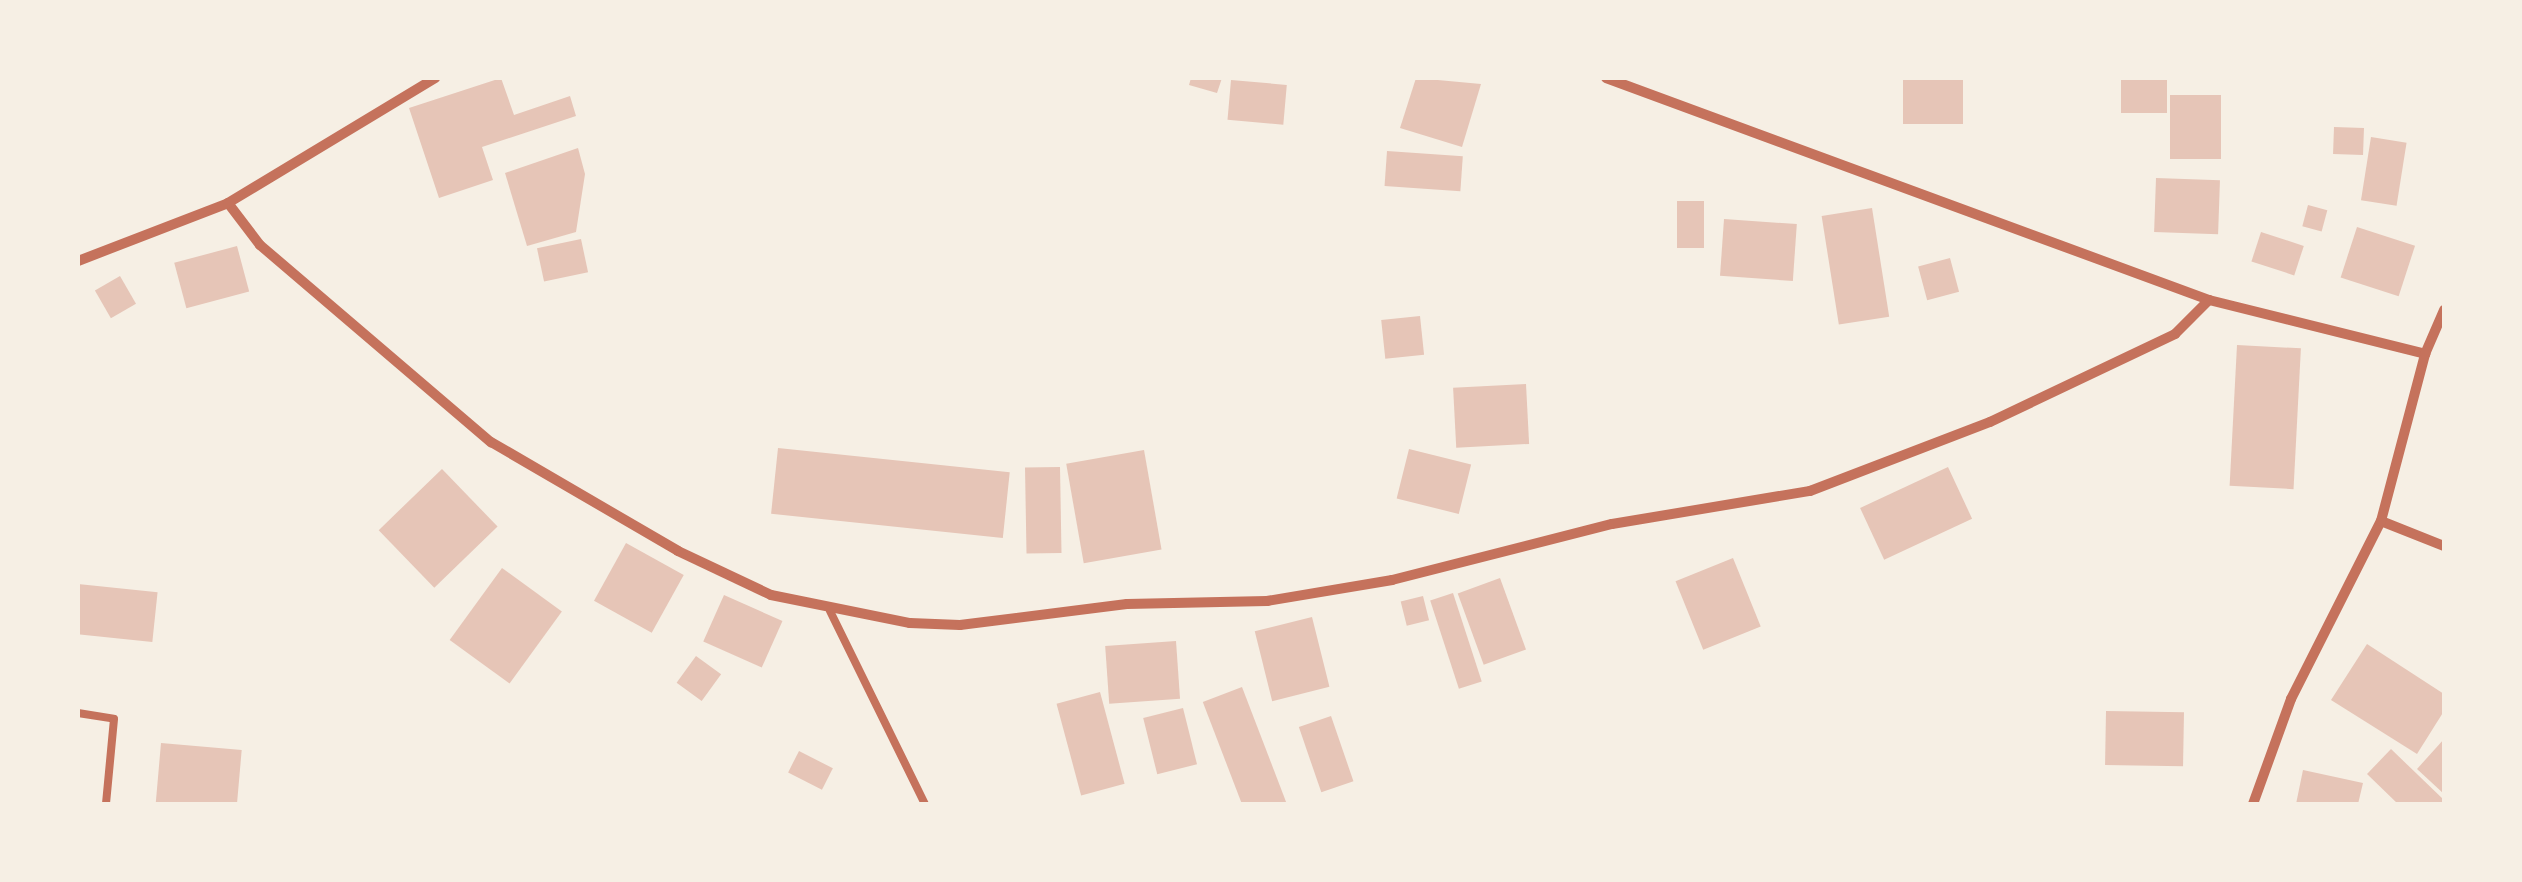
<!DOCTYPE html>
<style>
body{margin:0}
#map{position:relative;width:2522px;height:882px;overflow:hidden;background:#f6efe4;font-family:"Sofia Sans Condensed",sans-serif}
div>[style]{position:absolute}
.building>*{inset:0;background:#e6c5b7;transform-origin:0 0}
.service>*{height:8px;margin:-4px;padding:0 4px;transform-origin:4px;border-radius:4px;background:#c5725c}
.minor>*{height:10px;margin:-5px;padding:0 5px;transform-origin:5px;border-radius:5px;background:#c5725c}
span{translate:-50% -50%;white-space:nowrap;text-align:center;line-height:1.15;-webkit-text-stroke:10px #f6efe4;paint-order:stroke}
.frame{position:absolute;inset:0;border:80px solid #f6efe4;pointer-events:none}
</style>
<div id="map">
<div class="building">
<div style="clip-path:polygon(501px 78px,514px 115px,570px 96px,576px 116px,482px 147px,493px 180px,439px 198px,409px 108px)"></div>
<div style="clip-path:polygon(1191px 78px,1222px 78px,1217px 93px,1189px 85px)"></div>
<div style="clip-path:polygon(1416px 78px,1481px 84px,1462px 147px,1400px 128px)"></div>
<div style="left:1903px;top:78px;width:60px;height:46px"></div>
<div style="left:2121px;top:78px;width:46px;height:35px"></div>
<div style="left:1231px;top:80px;width:56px;height:40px;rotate:5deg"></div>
<div style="left:2170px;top:95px;width:51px;height:64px"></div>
<div style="left:2334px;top:127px;width:30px;height:27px;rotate:2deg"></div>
<div style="left:2371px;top:137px;width:36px;height:64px;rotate:9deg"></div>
<div style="clip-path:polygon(578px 148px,585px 174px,576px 232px,527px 246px,505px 173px)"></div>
<div style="left:1387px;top:151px;width:76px;height:35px;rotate:4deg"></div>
<div style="left:2156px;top:178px;width:64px;height:54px;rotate:2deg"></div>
<div style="left:1677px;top:201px;width:27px;height:47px"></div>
<div style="left:2308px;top:205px;width:20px;height:22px;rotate:15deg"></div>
<div style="left:1872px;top:208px;width:110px;height:51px;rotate:81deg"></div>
<div style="left:1724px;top:219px;width:73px;height:57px;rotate:4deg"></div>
<div style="left:2357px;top:227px;width:61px;height:53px;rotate:18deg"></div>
<div style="left:2261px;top:232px;width:45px;height:31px;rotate:18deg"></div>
<div style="left:581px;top:239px;width:34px;height:45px;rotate:78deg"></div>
<div style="left:237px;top:246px;width:47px;height:65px;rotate:75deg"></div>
<div style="left:1950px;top:258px;width:35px;height:33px;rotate:75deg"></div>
<div style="left:120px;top:276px;width:32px;height:29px;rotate:60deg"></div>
<div style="left:1420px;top:316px;width:39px;height:39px;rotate:84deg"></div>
<div style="left:2237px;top:345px;width:64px;height:141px;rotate:3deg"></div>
<div style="left:1526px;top:384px;width:60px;height:73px;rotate:87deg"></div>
<div style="left:778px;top:448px;width:233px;height:66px;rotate:6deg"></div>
<div style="left:1409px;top:449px;width:64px;height:51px;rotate:14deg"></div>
<div style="left:1144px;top:450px;width:101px;height:79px;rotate:80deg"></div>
<div style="left:1060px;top:467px;width:86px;height:35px;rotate:89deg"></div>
<div style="left:1948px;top:467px;width:57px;height:97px;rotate:65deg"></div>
<div style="left:442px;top:469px;width:80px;height:88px;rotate:46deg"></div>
<div style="left:626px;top:543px;width:66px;height:66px;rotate:29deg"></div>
<div style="left:1733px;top:558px;width:74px;height:62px;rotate:68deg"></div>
<div style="left:502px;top:568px;width:74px;height:89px;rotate:36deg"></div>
<div style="left:1500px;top:578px;width:76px;height:45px;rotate:70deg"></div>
<div style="left:78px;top:584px;width:80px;height:50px;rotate:6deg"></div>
<div style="left:1453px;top:593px;width:93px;height:24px;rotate:72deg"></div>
<div style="left:724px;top:595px;width:64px;height:51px;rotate:24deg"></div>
<div style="left:1423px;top:596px;width:25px;height:23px;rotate:76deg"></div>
<div style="left:1312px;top:617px;width:72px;height:59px;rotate:76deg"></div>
<div style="left:1176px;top:641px;width:58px;height:71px;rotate:86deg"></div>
<div style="clip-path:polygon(2367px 644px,2444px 694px,2444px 711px,2417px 754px,2331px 700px)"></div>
<div style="left:696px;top:656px;width:31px;height:33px;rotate:36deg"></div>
<div style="left:1242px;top:687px;width:126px;height:42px;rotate:69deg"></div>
<div style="left:1100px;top:692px;width:95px;height:45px;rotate:75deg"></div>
<div style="left:1183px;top:708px;width:58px;height:41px;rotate:76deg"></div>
<div style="left:2106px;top:711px;width:78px;height:54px;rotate:1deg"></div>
<div style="left:1331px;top:716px;width:69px;height:34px;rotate:71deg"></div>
<div style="clip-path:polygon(2444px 739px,2444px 794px,2417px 769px)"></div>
<div style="left:161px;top:743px;width:81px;height:61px;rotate:5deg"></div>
<div style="clip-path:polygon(2391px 749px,2444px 800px,2444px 804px,2398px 804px,2367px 774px)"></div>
<div style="left:799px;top:751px;width:38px;height:24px;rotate:27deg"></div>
<div style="clip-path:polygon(2303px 770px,2363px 783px,2358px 804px,2296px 804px)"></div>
</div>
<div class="service">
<div style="left:830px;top:611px;width:215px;rotate:63.8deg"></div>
<div style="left:78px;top:713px;width:36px;rotate:9deg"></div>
<div style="left:114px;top:719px;width:85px;rotate:95.4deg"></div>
</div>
<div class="minor">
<div style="left:1606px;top:78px;width:643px;rotate:20.21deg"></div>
<div style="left:2209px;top:300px;width:223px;rotate:14deg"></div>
<div style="left:228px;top:203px;width:53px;rotate:52.7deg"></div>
<div style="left:260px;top:245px;width:304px;rotate:40.5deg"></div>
<div style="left:491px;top:442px;width:216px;rotate:30.2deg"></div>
<div style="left:678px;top:551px;width:103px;rotate:25.3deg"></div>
<div style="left:771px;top:595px;width:142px;rotate:11.4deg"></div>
<div style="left:910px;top:623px;width:50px;rotate:2.3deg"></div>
<div style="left:960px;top:625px;width:168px;rotate:-7.2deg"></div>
<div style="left:1127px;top:604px;width:140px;rotate:-1.2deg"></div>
<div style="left:1267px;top:601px;width:127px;rotate:-9.5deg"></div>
<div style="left:1392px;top:580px;width:227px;rotate:-14.3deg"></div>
<div style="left:1612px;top:524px;width:201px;rotate:-9.5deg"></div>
<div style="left:1810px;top:491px;width:193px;rotate:-21deg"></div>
<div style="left:1990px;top:422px;width:205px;rotate:-25.4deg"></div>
<div style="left:2175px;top:334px;width:48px;rotate:-45deg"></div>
<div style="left:78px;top:261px;width:161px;rotate:-21.1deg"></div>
<div style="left:228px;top:203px;width:242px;rotate:-31.1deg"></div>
<div style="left:2381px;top:521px;width:68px;rotate:21.6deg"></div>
<div style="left:2253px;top:804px;width:112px;rotate:-70.1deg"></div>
<div style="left:2291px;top:699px;width:199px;rotate:-63.2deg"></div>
<div style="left:2381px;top:521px;width:173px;rotate:-75.2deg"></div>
<div style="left:2425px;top:354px;width:48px;rotate:-66.6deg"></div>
</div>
<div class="frame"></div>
</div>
